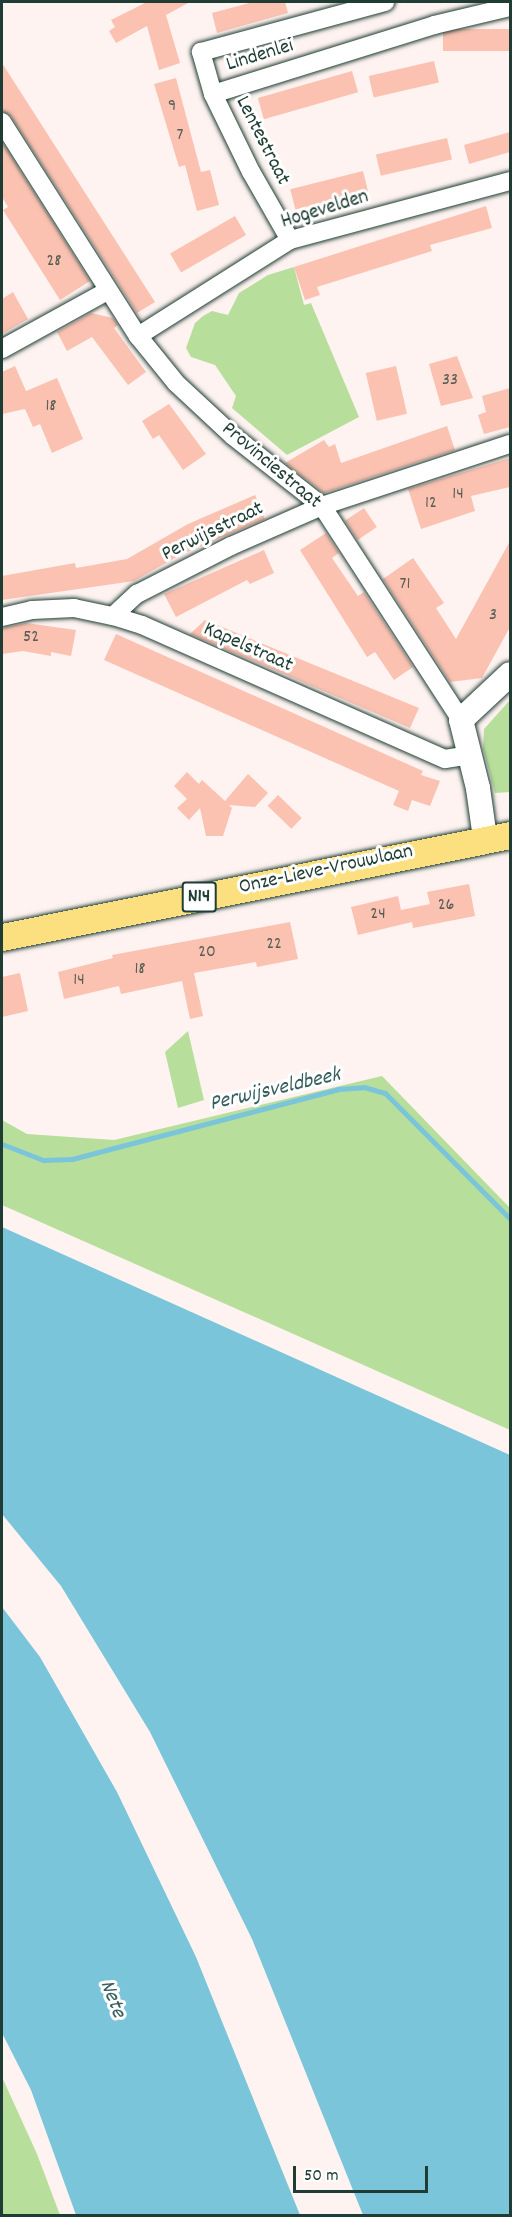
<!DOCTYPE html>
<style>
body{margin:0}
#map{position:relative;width:512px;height:2217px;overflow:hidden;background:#fef3f0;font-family:Dekko,sans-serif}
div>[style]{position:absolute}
.green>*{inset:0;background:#b7df9b}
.water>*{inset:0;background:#7bc5db}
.stream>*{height:5px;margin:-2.5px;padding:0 2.5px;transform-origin:2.5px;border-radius:2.5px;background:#7bc5db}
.building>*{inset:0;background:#fbc2b2;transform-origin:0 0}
.roads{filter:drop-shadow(0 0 2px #1f3d34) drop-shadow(0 0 2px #1f3d34)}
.street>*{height:18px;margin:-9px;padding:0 9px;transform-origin:9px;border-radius:9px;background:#fff}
.secondary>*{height:24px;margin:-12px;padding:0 12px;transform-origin:12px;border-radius:12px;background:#fff}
.primary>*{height:27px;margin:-13.5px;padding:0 13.5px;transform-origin:13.5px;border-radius:13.5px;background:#fce080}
span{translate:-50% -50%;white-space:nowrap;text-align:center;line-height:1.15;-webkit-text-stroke:6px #fff;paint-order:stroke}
.number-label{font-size:18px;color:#565e54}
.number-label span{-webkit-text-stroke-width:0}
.shield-label span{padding:2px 4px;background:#fff;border:2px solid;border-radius:4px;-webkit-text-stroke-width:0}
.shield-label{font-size:20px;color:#1f3d34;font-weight:700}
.street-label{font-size:21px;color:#1f3d34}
.water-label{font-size:22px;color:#365f5e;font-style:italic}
.frame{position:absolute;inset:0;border:3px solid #1f3d34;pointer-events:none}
.scale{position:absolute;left:293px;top:2166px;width:135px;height:27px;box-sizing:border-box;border:3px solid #1f3d34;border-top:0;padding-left:8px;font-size:18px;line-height:21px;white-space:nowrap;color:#1f3d34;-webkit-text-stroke:4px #fff;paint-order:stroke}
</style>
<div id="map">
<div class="green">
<div style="clip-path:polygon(294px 267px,304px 305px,311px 303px,359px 417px,287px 455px,232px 408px,236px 396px,215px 365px,191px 357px,186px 348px,195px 323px,203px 316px,212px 311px,228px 315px,239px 293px,268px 275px)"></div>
<div style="clip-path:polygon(510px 700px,510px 792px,495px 793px,483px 748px,484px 729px)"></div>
<div style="clip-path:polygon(188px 1031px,204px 1100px,178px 1108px,165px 1052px)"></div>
<div style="clip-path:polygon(382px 1076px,510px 1208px,510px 1430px,2px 1205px,2px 1120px,27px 1134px,114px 1140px)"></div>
<div style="clip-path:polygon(2px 2077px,37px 2154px,60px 2215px,2px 2215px)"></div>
</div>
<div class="water">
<div style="clip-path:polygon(2px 1227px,510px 1455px,510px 2215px,363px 2215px,252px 1939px,150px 1732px,61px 1586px,2px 1514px)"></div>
<div style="clip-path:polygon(2px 1607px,40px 1657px,117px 1792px,196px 1957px,300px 2215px,76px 2215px,31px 2090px,2px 2033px)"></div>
</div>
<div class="stream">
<div style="left:2px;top:1144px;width:44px;rotate:21.3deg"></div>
<div style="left:43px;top:1160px;width:29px;rotate:-2deg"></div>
<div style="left:72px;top:1159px;width:275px;rotate:-14.7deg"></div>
<div style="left:338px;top:1089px;width:26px;rotate:-4deg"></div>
<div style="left:364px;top:1087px;width:22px;rotate:16deg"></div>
<div style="left:385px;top:1093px;width:177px;rotate:45.2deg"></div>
</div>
<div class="building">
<div style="clip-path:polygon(147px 2px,190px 2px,166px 15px,180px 63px,159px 70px,147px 26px,116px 43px,109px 31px,115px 27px,111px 20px)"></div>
<div style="clip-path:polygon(253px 2px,285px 2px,288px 13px,217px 33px,212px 13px)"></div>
<div style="left:510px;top:29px;width:22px;height:67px;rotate:90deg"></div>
<div style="left:434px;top:61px;width:22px;height:67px;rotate:77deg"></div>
<div style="clip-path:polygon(2px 63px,155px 302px,137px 313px,11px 116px,2px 111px)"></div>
<div style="left:352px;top:71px;width:22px;height:98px;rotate:74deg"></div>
<div style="clip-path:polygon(176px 78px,201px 172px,210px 170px,219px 205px,197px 211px,185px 165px,179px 167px,154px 84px)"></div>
<div style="clip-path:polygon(510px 132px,510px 152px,469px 164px,464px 145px)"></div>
<div style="left:447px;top:138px;width:22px;height:73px;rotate:77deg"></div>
<div style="clip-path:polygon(2px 142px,90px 281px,60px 300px,3px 210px,8px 207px,2px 197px)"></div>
<div style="left:363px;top:171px;width:21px;height:75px;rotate:76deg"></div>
<div style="clip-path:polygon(486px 206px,492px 228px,430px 245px,432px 251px,317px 287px,320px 295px,305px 300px,294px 267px)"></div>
<div style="left:235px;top:216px;width:22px;height:75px;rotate:60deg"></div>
<div style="clip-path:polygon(13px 292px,28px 319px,2px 334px,2px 299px)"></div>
<div style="clip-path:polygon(91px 313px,113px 318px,118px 325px,114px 328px,146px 372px,128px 385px,92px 337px,67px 351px,57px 332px)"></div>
<div style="clip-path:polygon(457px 356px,473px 398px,441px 406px,429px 364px)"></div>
<div style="clip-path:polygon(15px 366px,26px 391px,57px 378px,83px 439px,52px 453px,40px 424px,33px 427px,25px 409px,2px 414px,2px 372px)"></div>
<div style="left:396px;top:366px;width:49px;height:31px;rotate:77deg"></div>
<div style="clip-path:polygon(510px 388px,510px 427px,484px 434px,478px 415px,486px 412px,482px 396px)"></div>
<div style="clip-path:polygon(169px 404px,206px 454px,183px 470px,159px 435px,153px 439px,142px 421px)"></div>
<div style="clip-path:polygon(447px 426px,455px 450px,324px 493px,285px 463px,324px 440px,329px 447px,335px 444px,341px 463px)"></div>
<div style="clip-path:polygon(510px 458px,510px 487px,471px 496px,475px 511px,421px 529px,408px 489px)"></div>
<div style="clip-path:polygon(255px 495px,265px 519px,180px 555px,134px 581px,2px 600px,2px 576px,75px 563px,76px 568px,127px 559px,188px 524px)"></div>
<div style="left:364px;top:508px;width:23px;height:23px;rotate:56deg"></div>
<div style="clip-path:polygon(326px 533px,339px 553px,332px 558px,358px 596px,364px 592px,413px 667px,394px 680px,375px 652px,367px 657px,300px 550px)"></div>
<div style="clip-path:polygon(510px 541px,510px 627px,482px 678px,450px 682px,383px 579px,413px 558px,444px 603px,436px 608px,456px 639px)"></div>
<div style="clip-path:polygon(264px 550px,274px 573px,250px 584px,247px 580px,176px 617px,164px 594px)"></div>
<div style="clip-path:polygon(205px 620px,419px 708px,410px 728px,190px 634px)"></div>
<div style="clip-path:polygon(26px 623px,76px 630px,71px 656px,51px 652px,51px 656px,23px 651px,2px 654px,2px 628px)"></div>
<div style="clip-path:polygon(116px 634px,423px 771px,421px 775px,440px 781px,430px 806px,412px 800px,408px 811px,393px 805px,399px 791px,104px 660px)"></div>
<div style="clip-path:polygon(187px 772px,199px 784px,202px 780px,225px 801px,248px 774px,268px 793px,255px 807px,229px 805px,232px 808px,223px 836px,206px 836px,200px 808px,189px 820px,177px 808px,187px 799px,174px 786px)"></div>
<div style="left:278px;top:795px;width:33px;height:15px;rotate:44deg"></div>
<div style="clip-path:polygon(469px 884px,475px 916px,413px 928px,412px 922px,358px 935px,351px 907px,398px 896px,401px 910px,430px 904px,427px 892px)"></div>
<div style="clip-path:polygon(290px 922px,298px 959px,257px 967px,256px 962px,194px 973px,203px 1016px,190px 1019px,182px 981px,121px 994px,119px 986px,64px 999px,58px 972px,113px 958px,112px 955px)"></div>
<div style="clip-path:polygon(20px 973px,28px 1011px,2px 1017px,2px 977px)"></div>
</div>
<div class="roads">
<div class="street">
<div style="left:213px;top:94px;width:232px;rotate:-17.3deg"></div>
<div style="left:434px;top:25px;width:78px;rotate:-13.3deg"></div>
<div style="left:2px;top:122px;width:254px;rotate:57.6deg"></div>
<div style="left:138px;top:336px;width:60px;rotate:51deg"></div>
<div style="left:176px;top:383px;width:78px;rotate:42.9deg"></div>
<div style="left:233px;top:436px;width:113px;rotate:38.2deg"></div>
<div style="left:322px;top:506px;width:255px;rotate:57deg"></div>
<div style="left:290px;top:240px;width:78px;rotate:-119.8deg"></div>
<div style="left:251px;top:172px;width:87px;rotate:-116deg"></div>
<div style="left:213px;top:94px;width:44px;rotate:-105.9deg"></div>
<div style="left:201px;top:52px;width:191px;rotate:-15.2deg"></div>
<div style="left:138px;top:336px;width:180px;rotate:-32.3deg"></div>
<div style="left:290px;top:240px;width:228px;rotate:-15deg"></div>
<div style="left:2px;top:349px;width:120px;rotate:-28.9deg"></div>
<div style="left:113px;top:616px;width:33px;rotate:-43deg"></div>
<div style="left:137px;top:594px;width:106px;rotate:-27.1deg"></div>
<div style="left:231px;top:546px;width:99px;rotate:-23.7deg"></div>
<div style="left:322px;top:506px;width:198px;rotate:-18.3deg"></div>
<div style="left:2px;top:617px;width:31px;rotate:-13deg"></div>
<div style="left:32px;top:610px;width:42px;rotate:-2.7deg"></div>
<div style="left:74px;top:608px;width:40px;rotate:12deg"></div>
<div style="left:113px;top:616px;width:30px;rotate:17deg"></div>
<div style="left:142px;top:625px;width:331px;rotate:23.9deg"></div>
<div style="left:445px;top:759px;width:24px;rotate:-9deg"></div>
</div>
<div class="secondary">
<div style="left:485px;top:838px;width:50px;rotate:-98deg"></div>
<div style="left:478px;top:788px;width:70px;rotate:-104deg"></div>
<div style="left:461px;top:720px;width:67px;rotate:-43.2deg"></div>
</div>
<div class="primary">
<div style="left:2px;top:937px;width:518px;rotate:-11.35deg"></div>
</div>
</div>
<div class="number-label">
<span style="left:172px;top:107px">9</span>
<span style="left:180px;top:136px">7</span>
<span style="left:54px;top:262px">28</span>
<span style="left:450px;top:381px">33</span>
<span style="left:51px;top:407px">18</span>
<span style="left:458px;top:495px">14</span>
<span style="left:431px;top:504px">12</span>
<span style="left:405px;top:585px">71</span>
<span style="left:493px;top:616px">3</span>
<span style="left:31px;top:638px">52</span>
<span style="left:446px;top:906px">26</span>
<span style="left:378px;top:915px">24</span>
<span style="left:274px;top:945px">22</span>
<span style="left:207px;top:953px">20</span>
<span style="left:140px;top:970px">18</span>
<span style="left:79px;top:981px">14</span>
</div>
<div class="shield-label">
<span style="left:199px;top:897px">N14</span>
</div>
<div class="street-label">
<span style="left:260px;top:56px;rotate:-17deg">Lindenlei</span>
<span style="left:262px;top:141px;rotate:63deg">Lentestraat</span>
<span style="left:325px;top:210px;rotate:-17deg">Hogevelden</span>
<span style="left:271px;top:466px;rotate:40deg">Provinciestraat</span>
<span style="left:213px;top:532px;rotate:-26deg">Perwijsstraat</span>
<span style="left:248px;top:648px;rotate:24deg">Kapelstraat</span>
<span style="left:326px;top:870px;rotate:-12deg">Onze-Lieve-Vrouwlaan</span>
</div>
<div class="water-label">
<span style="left:275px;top:1090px;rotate:-13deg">Perwijsveldbeek</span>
<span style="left:112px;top:1999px;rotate:69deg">Nete</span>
</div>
<div class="frame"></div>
<div class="scale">50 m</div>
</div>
